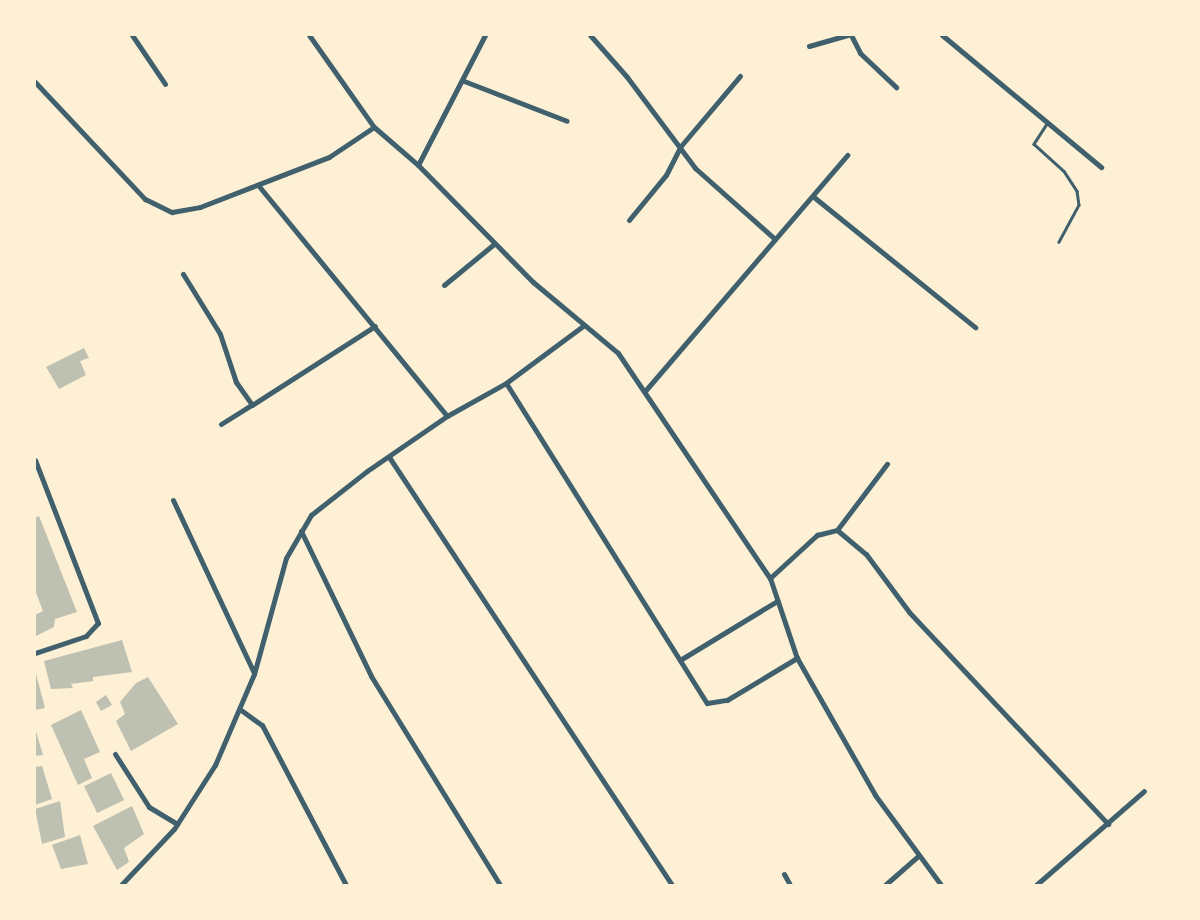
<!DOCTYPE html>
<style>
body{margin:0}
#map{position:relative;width:1200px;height:920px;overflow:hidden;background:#fdf0d5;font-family:"Alegreya Sans",sans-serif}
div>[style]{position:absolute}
.building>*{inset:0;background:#bec0b2;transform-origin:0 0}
.service>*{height:2.5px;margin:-1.25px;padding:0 1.25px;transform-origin:1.25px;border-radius:1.25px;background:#3f606c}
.minor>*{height:5px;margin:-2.5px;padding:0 2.5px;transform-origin:2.5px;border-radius:2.5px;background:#3f606c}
span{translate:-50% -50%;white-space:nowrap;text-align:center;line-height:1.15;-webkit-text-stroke:5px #fdf0d5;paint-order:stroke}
.frame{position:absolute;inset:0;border:36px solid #fdf0d5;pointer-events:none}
</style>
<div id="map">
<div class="building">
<div style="clip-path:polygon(84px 348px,89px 358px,80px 361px,86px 375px,59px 389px,46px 367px)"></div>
<div style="clip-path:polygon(39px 516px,77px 612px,55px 619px,54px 627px,36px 636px,35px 615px,43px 611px,35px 590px,35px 518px)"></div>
<div style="clip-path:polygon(122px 640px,132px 672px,93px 677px,93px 681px,71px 684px,73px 688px,51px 689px,44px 661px)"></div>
<div style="clip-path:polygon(35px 670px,45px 708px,35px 710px)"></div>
<div style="clip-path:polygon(148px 677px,178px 724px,131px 751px,116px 721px,125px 714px,120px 702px,136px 683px)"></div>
<div style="clip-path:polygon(106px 695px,112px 705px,101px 711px,96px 702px)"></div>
<div style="clip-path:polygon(81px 710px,100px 752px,84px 759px,92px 778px,78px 785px,51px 725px)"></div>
<div style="clip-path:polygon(35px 728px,43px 755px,35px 756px)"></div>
<div style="clip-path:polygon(42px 766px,52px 799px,35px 805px,35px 767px)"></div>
<div style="left:111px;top:773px;width:30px;height:30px;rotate:64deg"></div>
<div style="clip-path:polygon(60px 801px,65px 837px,42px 844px,35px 809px)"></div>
<div style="clip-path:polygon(132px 806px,144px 834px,124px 848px,129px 862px,117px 870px,93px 826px)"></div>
<div style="clip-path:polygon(80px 835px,88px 864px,61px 869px,52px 845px)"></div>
</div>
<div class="service">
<div style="left:1047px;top:124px;width:24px;rotate:123deg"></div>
<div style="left:1034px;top:144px;width:40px;rotate:42deg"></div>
<div style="left:1064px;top:171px;width:24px;rotate:57deg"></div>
<div style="left:1077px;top:191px;width:14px;rotate:82deg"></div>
<div style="left:1079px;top:205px;width:42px;rotate:118.4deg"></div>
</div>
<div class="minor">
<div style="left:132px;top:35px;width:59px;rotate:56deg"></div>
<div style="left:309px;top:35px;width:113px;rotate:54.8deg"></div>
<div style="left:374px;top:127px;width:58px;rotate:40.8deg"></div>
<div style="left:418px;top:165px;width:164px;rotate:45.5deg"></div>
<div style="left:533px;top:282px;width:111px;rotate:39.9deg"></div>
<div style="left:618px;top:353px;width:272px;rotate:56deg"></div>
<div style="left:770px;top:578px;width:84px;rotate:71.4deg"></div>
<div style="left:797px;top:658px;width:158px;rotate:60.3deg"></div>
<div style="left:875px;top:795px;width:112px;rotate:53.7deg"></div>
<div style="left:590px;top:35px;width:56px;rotate:48.6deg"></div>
<div style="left:627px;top:77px;width:114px;rotate:53.2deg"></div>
<div style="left:695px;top:168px;width:107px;rotate:41.6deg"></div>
<div style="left:851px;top:35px;width:20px;rotate:63deg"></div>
<div style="left:860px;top:53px;width:50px;rotate:43.4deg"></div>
<div style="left:942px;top:35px;width:207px;rotate:39.7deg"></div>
<div style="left:809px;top:46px;width:40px;rotate:-16deg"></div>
<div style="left:464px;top:81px;width:110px;rotate:21.2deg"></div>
<div style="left:35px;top:82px;width:161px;rotate:46.8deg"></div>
<div style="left:145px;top:199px;width:30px;rotate:26deg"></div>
<div style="left:172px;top:212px;width:28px;rotate:-10deg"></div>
<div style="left:200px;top:207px;width:138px;rotate:-21.2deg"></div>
<div style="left:329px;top:157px;width:54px;rotate:-33.7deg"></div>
<div style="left:418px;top:165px;width:146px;rotate:-62.7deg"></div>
<div style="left:258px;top:185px;width:298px;rotate:50.7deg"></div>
<div style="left:815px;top:198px;width:206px;rotate:38.9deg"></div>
<div style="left:629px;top:220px;width:58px;rotate:-50.6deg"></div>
<div style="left:666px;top:175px;width:31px;rotate:-63deg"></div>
<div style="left:680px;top:147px;width:93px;rotate:-49.8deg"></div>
<div style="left:183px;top:274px;width:70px;rotate:58.3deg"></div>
<div style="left:220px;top:334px;width:51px;rotate:71.6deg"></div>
<div style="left:236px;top:382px;width:28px;rotate:55deg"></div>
<div style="left:252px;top:405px;width:146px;rotate:-32.7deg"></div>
<div style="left:444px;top:285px;width:65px;rotate:-39.4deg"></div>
<div style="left:506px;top:383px;width:378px;rotate:57.9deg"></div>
<div style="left:707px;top:703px;width:20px;rotate:-9deg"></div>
<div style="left:727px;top:700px;width:82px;rotate:-31deg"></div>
<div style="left:645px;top:391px;width:311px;rotate:-49.4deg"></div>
<div style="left:221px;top:424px;width:36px;rotate:-32deg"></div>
<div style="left:389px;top:457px;width:513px;rotate:56.53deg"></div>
<div style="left:35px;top:460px;width:175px;rotate:68.9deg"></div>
<div style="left:98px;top:623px;width:18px;rotate:133deg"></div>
<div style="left:86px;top:636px;width:54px;rotate:161.6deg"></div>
<div style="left:173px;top:500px;width:191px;rotate:64.9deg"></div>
<div style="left:837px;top:530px;width:38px;rotate:40deg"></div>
<div style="left:866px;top:554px;width:72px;rotate:53.4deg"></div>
<div style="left:909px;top:612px;width:291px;rotate:46.8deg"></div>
<div style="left:301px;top:531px;width:161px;rotate:64.2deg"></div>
<div style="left:371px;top:676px;width:246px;rotate:58.3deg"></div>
<div style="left:770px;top:578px;width:64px;rotate:-42.5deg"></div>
<div style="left:817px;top:535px;width:21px;rotate:-14deg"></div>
<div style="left:837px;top:530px;width:83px;rotate:-52.9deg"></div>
<div style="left:680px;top:660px;width:114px;rotate:-31.3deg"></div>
<div style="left:241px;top:710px;width:26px;rotate:36deg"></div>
<div style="left:262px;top:725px;width:181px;rotate:62.3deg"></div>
<div style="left:115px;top:754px;width:63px;rotate:57.3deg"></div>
<div style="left:149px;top:807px;width:33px;rotate:31deg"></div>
<div style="left:784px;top:874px;width:13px;rotate:61deg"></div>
<div style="left:121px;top:885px;width:77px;rotate:-46.6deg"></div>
<div style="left:174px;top:829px;width:76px;rotate:-57.4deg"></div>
<div style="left:215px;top:765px;width:99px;rotate:-66.8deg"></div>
<div style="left:254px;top:674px;width:120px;rotate:-74.6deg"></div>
<div style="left:286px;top:558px;width:50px;rotate:-59.8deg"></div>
<div style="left:311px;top:515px;width:71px;rotate:-38.2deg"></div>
<div style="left:367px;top:471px;width:97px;rotate:-34.5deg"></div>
<div style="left:447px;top:416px;width:68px;rotate:-29.2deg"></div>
<div style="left:506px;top:383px;width:97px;rotate:-36.6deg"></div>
<div style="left:885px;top:885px;width:43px;rotate:-41.2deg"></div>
<div style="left:1036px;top:885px;width:143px;rotate:-41deg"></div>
</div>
<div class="frame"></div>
</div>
